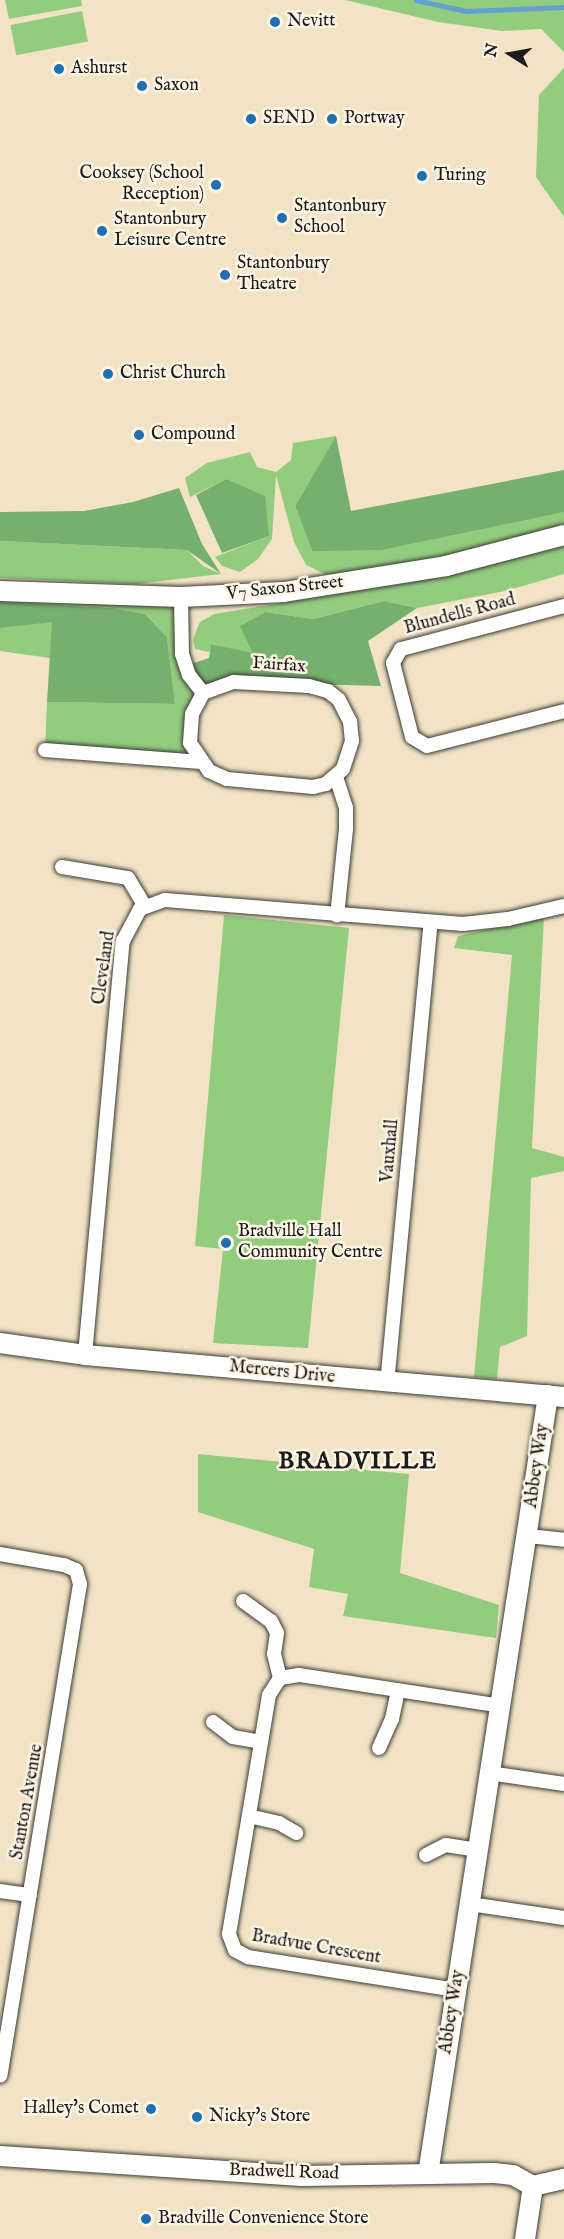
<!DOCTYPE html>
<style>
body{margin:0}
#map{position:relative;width:564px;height:2239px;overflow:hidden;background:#f2e3c5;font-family:"IM FELL English",serif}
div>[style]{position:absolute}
.green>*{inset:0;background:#93cc7f;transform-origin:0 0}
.forest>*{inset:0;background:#76b06e}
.stream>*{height:4.5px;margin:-2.25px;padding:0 2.25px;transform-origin:2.25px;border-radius:2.25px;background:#63a0d4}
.roads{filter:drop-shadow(0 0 2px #3c3a35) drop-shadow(0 0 2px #3c3a35)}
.street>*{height:14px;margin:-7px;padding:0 7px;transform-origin:7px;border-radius:7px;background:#fff}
.secondary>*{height:20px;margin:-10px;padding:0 10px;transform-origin:10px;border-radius:10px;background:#fff}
.dots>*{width:16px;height:16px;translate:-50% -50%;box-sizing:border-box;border:3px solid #fcf5e5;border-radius:50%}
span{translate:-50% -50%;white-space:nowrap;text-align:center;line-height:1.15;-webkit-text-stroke:5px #fcf5e5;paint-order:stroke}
.poi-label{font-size:18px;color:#1c1c1c}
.left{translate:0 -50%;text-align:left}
.right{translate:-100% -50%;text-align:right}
.street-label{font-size:18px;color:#1c1c1c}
.district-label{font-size:24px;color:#1c1c1c;font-weight:700;letter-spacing:1.5px}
.north{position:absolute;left:480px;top:24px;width:60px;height:60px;-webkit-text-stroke:4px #fcf5e5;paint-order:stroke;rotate:281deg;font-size:16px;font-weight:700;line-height:24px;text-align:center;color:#1c1c1c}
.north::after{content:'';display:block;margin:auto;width:21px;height:27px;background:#1c1c1c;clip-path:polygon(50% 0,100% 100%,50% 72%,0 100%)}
</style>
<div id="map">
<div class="green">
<div style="clip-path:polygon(5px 0,81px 0,82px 6px,9px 19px)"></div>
<div style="clip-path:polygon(345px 0,564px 0,564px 52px,541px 29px,502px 31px,438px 22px)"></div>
<div style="left:82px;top:11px;width:31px;height:73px;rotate:79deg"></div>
<div style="clip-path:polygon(564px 68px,564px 217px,536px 177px,539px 95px)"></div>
<div style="clip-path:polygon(336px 436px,295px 506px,312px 551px,564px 512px,564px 527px,447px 556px,329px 576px,306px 565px,294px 542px,276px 475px,272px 539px,258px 559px,240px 572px,222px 566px,215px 557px,269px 536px,226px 479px,190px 497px,185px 478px,207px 463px,250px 452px,257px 467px,276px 472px,291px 460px,293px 443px)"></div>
<div style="clip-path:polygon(0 541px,187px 550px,203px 566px,221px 574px,136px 584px,0 578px)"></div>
<div style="clip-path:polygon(564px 545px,564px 574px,505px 591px,417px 608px,384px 601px,313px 619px,266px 612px,254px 654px,212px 644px,209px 652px,195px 649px,193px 639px,200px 622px,214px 614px,448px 576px)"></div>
<div style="clip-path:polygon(0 591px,181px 597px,182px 654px,203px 693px,192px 714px,201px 762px,45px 750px,47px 702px,175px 704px,167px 637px,145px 614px,114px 608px,0 602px)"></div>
<div style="clip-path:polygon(53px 621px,50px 658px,0 651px,0 628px)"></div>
<div style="clip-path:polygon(224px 915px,349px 928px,308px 1348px,213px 1343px,223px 1249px,195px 1246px)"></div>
<div style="clip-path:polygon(544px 917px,532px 1148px,564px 1157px,564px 1171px,531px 1178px,527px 1336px,500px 1347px,497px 1379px,474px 1377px,512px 955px,454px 948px,458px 936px)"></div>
<div style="clip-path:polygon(198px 1454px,409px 1474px,400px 1573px,499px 1605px,496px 1638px,343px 1616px,348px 1594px,309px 1587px,314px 1549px,198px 1512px)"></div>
</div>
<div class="forest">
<div style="clip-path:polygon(336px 436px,351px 511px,564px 470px,564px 512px,381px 550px,312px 551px,295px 506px)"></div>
<div style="clip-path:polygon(226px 479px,265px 496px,269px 536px,222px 553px,196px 495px)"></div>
<div style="clip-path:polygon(179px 488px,202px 544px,221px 574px,187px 550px,0 541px,0 512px,84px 511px,133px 502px)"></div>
<div style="clip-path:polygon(384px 601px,417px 608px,368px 641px,381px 686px,234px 682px,203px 693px,185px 666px,209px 658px,211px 644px,253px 653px,240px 626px,266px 612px,313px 619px)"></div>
<div style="clip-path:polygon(0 602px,114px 608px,145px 614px,167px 637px,175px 704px,47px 702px,52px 622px,0 628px)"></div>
</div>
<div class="stream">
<div style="left:416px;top:0;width:51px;rotate:12.4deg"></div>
<div style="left:466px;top:11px;width:98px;rotate:-2.3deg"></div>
</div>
<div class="roads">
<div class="street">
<div style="left:181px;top:597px;width:57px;rotate:89deg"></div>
<div style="left:182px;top:654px;width:22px;rotate:72deg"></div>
<div style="left:189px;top:675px;width:23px;rotate:52deg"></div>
<div style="left:564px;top:606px;width:169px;rotate:165.2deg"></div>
<div style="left:401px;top:649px;width:16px;rotate:120deg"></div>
<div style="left:393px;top:663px;width:76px;rotate:75.6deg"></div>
<div style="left:412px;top:737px;width:17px;rotate:31deg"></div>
<div style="left:427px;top:746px;width:141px;rotate:-14.3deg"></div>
<div style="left:234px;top:682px;width:75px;rotate:3.1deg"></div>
<div style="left:309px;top:686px;width:20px;rotate:15deg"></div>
<div style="left:328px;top:691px;width:14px;rotate:39deg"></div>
<div style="left:339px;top:700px;width:25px;rotate:63deg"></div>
<div style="left:350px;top:722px;width:19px;rotate:84deg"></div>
<div style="left:352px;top:741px;width:29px;rotate:108deg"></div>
<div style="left:343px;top:769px;width:23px;rotate:139deg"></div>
<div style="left:326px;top:784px;width:13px;rotate:167deg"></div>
<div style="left:313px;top:787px;width:86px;rotate:-174.7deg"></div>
<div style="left:227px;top:779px;width:20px;rotate:-156deg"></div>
<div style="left:209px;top:771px;width:34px;rotate:-124deg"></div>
<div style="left:190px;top:743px;width:29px;rotate:-86deg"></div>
<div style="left:192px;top:714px;width:24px;rotate:-62deg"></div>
<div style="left:203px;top:693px;width:33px;rotate:-20deg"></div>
<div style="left:45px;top:750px;width:156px;rotate:4.4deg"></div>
<div style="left:336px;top:777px;width:33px;rotate:72deg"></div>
<div style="left:346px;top:808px;width:21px;rotate:90deg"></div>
<div style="left:346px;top:829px;width:87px;rotate:95.9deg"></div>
<div style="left:62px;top:867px;width:67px;rotate:9.5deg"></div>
<div style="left:128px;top:878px;width:33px;rotate:59deg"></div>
<div style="left:85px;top:1355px;width:416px;rotate:-84.8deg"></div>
<div style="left:123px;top:941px;width:36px;rotate:-62deg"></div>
<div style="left:140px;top:909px;width:27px;rotate:-20deg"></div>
<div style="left:165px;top:900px;width:299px;rotate:4.6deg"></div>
<div style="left:463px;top:924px;width:45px;rotate:-6.3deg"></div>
<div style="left:508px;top:919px;width:57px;rotate:-13.1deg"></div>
<div style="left:387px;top:1384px;width:464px;rotate:-84.6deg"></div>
<div style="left:528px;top:1536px;width:36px;rotate:6deg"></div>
<div style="left:0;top:1554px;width:65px;rotate:9.8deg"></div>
<div style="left:64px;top:1565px;width:13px;rotate:23deg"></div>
<div style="left:76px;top:1570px;width:15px;rotate:74deg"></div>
<div style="left:80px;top:1584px;width:498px;rotate:99.2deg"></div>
<div style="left:243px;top:1601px;width:34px;rotate:36deg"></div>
<div style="left:271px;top:1621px;width:13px;rotate:63deg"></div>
<div style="left:277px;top:1633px;width:21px;rotate:98deg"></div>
<div style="left:274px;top:1654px;width:25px;rotate:76deg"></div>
<div style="left:213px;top:1722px;width:25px;rotate:37deg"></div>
<div style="left:233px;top:1737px;width:28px;rotate:10deg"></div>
<div style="left:379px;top:1748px;width:32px;rotate:-66deg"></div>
<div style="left:392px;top:1719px;width:29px;rotate:-78deg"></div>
<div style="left:489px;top:1773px;width:76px;rotate:8.3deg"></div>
<div style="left:249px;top:1816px;width:31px;rotate:13deg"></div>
<div style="left:279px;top:1823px;width:20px;rotate:30deg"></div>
<div style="left:426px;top:1855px;width:22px;rotate:-27deg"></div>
<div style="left:446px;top:1845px;width:32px;rotate:9deg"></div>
<div style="left:0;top:1891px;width:30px;rotate:8deg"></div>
<div style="left:470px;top:1904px;width:95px;rotate:8.5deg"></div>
<div style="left:456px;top:1990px;width:211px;rotate:-171deg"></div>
<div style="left:248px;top:1957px;width:15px;rotate:-152deg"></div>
<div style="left:235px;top:1950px;width:17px;rotate:-111deg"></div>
<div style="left:229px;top:1934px;width:242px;rotate:-80.5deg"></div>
<div style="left:269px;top:1695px;width:20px;rotate:-57deg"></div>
<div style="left:280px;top:1678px;width:19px;rotate:-9deg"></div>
<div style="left:299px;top:1675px;width:204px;rotate:8.7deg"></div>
</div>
<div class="secondary">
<div style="left:0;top:591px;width:181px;rotate:1.9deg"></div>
<div style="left:181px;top:597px;width:103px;rotate:-2.8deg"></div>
<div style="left:284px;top:592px;width:164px;rotate:-9.1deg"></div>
<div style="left:446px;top:566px;width:122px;rotate:-14.7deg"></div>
<div style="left:0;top:1343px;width:86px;rotate:8deg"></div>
<div style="left:85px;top:1355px;width:481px;rotate:5deg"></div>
<div style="left:0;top:2156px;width:302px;rotate:3.8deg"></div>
<div style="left:301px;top:2176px;width:193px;rotate:-0.9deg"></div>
<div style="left:494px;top:2173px;width:19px;rotate:6deg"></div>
<div style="left:513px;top:2175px;width:23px;rotate:29deg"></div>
<div style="left:533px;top:2186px;width:32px;rotate:-13deg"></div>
<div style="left:428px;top:2174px;width:788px;rotate:-81.24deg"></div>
<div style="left:525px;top:2239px;width:54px;rotate:-81.4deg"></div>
</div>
</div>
<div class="dots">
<div style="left:275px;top:22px;background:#1f6fb2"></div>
<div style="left:59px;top:69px;background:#1f6fb2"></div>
<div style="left:142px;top:86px;background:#1f6fb2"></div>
<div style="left:251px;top:119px;background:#1f6fb2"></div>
<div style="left:332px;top:119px;background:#1f6fb2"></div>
<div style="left:422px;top:176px;background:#1f6fb2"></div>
<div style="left:216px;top:185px;background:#1f6fb2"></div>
<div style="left:282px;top:218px;background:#1f6fb2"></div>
<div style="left:102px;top:231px;background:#1f6fb2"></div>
<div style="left:225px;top:275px;background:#1f6fb2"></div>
<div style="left:108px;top:374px;background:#1f6fb2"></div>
<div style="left:139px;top:435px;background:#1f6fb2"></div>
<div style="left:226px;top:1243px;background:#1f6fb2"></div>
<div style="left:151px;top:2109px;background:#1f6fb2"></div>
<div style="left:197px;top:2117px;background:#1f6fb2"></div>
<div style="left:146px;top:2219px;background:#1f6fb2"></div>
</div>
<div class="poi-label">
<span class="left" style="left:287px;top:22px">Nevitt</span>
<span class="left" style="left:71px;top:69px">Ashurst</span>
<span class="left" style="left:154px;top:86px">Saxon</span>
<span class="left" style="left:263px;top:119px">SEND</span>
<span class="left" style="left:344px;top:119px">Portway</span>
<span class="right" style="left:204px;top:185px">Cooksey (School<br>Reception)</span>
<span class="left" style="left:434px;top:176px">Turing</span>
<span class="left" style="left:294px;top:218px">Stantonbury<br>School</span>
<span class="left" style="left:114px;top:231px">Stantonbury<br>Leisure Centre</span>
<span class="left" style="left:237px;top:275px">Stantonbury<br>Theatre</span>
<span class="left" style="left:120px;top:374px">Christ Church</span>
<span class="left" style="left:151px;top:435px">Compound</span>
<span class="left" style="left:238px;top:1243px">Bradville Hall<br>Community Centre</span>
<span class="right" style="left:139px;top:2109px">Halley's Comet</span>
<span class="left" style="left:209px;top:2117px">Nicky's Store</span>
<span class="left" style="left:158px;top:2219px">Bradville Convenience Store</span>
</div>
<div class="street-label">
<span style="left:285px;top:589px;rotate:-6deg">V7 Saxon Street</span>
<span style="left:460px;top:615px;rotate:-15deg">Blundells Road</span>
<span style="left:279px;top:666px;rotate:4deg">Fairfax</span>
<span style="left:105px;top:968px;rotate:-82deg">Cleveland</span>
<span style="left:391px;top:1151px;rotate:-85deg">Vauxhall</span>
<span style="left:282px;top:1373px;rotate:6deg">Mercers Drive</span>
<span style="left:538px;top:1466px;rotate:-82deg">Abbey Way</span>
<span style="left:28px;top:1802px;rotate:-80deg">Stanton Avenue</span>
<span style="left:316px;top:1948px;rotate:10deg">Bradvue Crescent</span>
<span style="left:453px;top:2012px;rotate:-81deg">Abbey Way</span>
<span style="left:284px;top:2173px;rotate:2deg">Bradwell Road</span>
</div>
<div class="district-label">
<span style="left:358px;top:1462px">BRADVILLE</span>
</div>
<div class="north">N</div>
</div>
